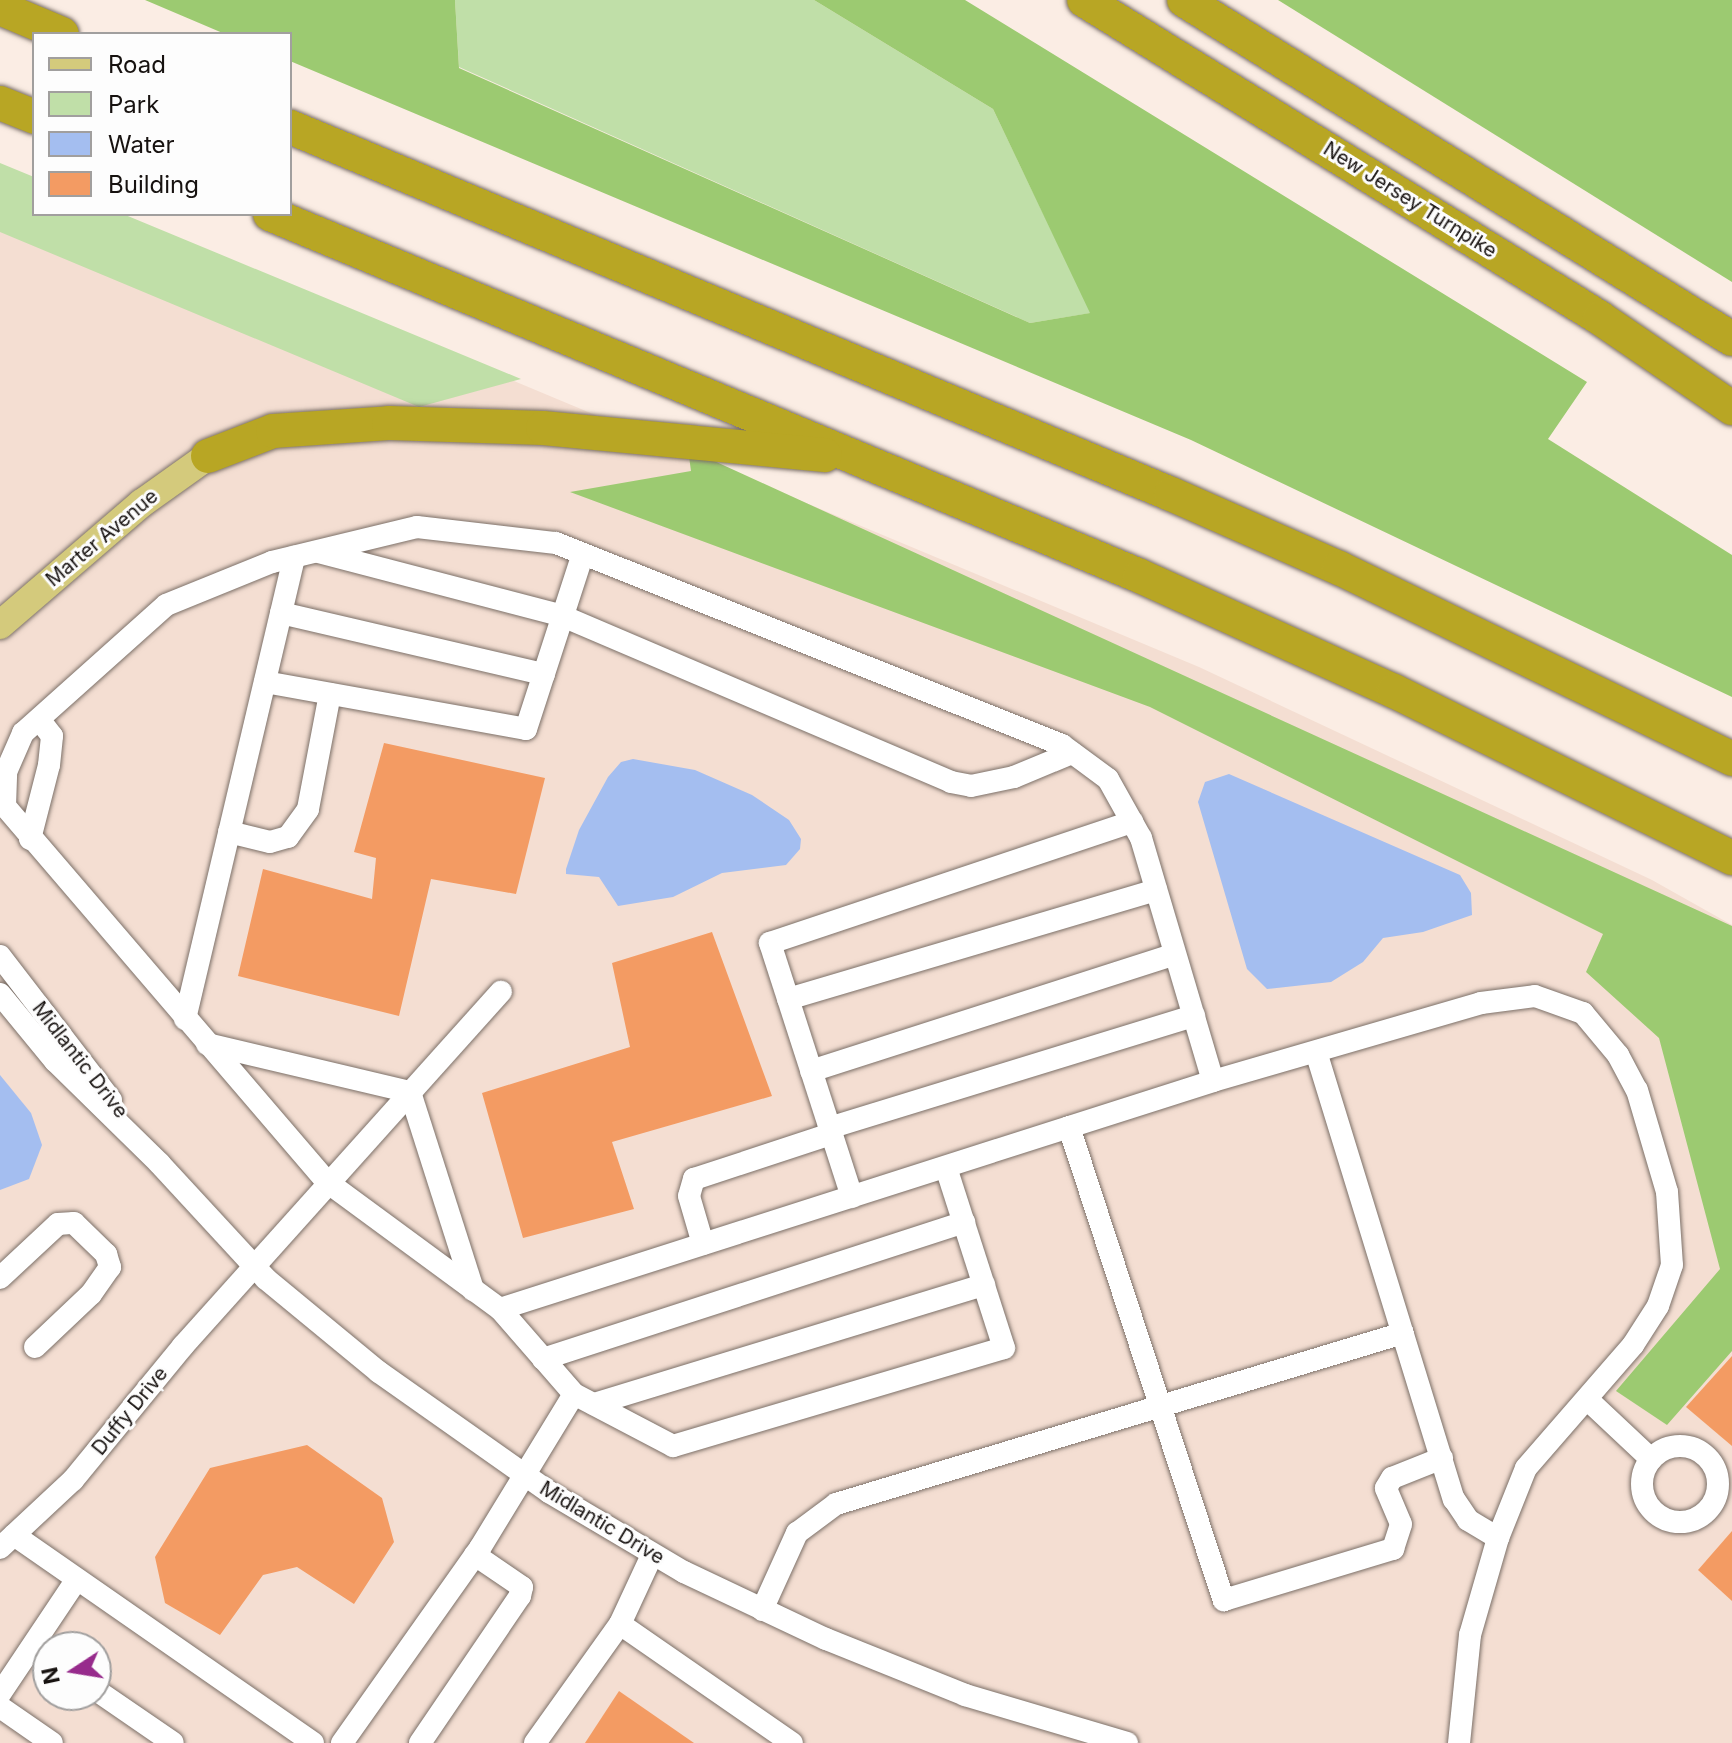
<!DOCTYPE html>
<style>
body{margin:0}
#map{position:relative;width:1732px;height:1743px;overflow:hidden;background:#fbede4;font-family:Inter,sans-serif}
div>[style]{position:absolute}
.built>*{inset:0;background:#f4ded2}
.green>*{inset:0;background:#c0dfa8}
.forest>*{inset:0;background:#9cca71}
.water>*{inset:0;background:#a4bef0}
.building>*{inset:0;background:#f39b63}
.roads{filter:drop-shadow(0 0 2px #7c7068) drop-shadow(0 0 2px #7c7068)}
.minor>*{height:22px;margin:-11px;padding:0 11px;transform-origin:11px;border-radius:11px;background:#fff}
.minor>.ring{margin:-11px;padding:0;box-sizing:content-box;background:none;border:22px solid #fff;border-radius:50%}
.major>*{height:28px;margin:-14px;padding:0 14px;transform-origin:14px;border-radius:14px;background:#d4ca7c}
.highway>*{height:34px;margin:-17px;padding:0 17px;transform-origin:17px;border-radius:17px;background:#b8a624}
span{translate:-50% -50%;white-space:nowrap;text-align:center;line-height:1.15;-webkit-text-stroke:6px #fdfdfd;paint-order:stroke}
.street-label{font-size:20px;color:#171210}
.legend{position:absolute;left:32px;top:32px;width:260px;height:184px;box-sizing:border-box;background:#fdfdfd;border:2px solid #a19f9e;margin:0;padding:10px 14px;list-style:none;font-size:24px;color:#171210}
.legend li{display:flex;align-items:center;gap:16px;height:40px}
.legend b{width:40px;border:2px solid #a19f9e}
.north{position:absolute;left:32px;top:1631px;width:80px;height:80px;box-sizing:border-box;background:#fdfdfd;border:2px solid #a19f9e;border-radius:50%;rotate:258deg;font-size:22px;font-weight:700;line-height:32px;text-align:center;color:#171210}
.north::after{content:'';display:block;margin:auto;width:28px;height:36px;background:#972b8c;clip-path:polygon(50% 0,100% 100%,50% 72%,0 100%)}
</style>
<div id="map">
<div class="built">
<div style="clip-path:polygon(evenodd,0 170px,34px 214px,212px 255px,1199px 667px,1652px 880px,1732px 925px,1732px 1743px,0 1743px,0 170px,48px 1647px,96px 1647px,96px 1695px,48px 1695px,48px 1647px)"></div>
</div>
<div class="green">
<div style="clip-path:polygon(455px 0,814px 0,993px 109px,1091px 313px,1030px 323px,459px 67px)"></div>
<div style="clip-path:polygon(0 163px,34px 177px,34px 214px,123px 214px,521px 379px,419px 407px,0 232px)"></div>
</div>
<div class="forest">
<div style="clip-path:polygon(145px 0,455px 0,459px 68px,1030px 323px,1090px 313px,993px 109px,814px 0,965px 0,1587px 382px,1548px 439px,1732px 555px,1732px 697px,1191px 440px,290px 61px,290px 34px,225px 34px)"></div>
<div style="clip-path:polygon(1278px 0,1732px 0,1732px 282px)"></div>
<div style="clip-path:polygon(688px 449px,1732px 926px,1732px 1351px,1667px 1425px,1616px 1391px,1720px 1269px,1659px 1038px,1586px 972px,1603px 934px,1150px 707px,570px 492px,691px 471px)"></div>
</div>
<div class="water">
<div style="clip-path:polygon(633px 759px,695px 770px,752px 795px,789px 820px,801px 839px,800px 849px,786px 865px,722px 873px,673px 897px,618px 906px,599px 877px,566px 874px,566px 869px,579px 830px,608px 777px,621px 762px)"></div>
<div style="clip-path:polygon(1229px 774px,1460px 875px,1471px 893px,1472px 915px,1423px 932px,1383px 938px,1363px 962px,1331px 982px,1267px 989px,1247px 969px,1198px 802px,1205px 782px)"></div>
<div style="clip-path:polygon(0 1075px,31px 1113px,42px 1145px,29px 1179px,0 1190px)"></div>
</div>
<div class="building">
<div style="clip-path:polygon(384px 743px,545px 778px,516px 894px,431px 879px,399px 1016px,238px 976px,263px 869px,372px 899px,376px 858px,354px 852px)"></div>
<div style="clip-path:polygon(712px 932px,772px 1096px,612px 1142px,634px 1209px,523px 1238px,482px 1093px,630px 1047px,612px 963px)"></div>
<div style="clip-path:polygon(1732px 1356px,1732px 1446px,1686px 1407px)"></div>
<div style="clip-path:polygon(307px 1445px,382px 1498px,394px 1542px,354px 1604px,297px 1567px,263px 1575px,220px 1635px,165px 1603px,155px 1557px,210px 1468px)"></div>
<div style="clip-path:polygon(1732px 1531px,1732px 1601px,1698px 1570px)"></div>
<div style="clip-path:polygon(619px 1691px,694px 1743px,585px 1743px)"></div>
</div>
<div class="roads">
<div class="minor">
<div style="left:318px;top:552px;width:250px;rotate:14.6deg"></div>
<div style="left:560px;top:615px;width:425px;rotate:23.1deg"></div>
<div style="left:951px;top:782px;width:20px;rotate:11deg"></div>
<div style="left:971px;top:786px;width:44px;rotate:-11.8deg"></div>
<div style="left:1014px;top:777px;width:63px;rotate:-22.5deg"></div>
<div style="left:281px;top:613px;width:270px;rotate:13.1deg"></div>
<div style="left:265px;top:682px;width:265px;rotate:10.2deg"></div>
<div style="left:526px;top:729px;width:184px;rotate:-72deg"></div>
<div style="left:229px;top:832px;width:42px;rotate:13.7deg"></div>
<div style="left:270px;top:842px;width:19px;rotate:-16deg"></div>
<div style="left:288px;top:837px;width:34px;rotate:-54deg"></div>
<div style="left:308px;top:809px;width:117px;rotate:-79.2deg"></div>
<div style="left:30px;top:839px;width:76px;rotate:-75.6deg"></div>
<div style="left:49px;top:765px;width:29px;rotate:-84deg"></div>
<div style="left:52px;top:736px;width:18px;rotate:-128deg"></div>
<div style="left:0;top:956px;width:182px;rotate:52.4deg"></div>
<div style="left:0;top:994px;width:87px;rotate:50.6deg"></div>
<div style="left:55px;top:1061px;width:147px;rotate:44.4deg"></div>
<div style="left:160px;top:1164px;width:156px;rotate:47.3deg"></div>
<div style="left:266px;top:1279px;width:146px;rotate:39.5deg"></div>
<div style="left:379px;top:1372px;width:208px;rotate:35.2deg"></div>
<div style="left:549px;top:1492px;width:157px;rotate:30.7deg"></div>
<div style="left:684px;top:1572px;width:157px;rotate:25.3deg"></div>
<div style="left:826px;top:1639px;width:150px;rotate:21.9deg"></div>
<div style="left:965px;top:1695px;width:169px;rotate:16.5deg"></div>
<div style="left:788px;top:999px;width:384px;rotate:-16.5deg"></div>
<div style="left:185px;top:1019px;width:475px;rotate:-76.7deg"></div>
<div style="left:207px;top:1044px;width:209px;rotate:13.3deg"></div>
<div style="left:410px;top:1092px;width:208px;rotate:72.3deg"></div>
<div style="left:1317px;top:1055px;width:465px;rotate:72.9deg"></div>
<div style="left:1454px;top:1499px;width:25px;rotate:56deg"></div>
<div style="left:1468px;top:1520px;width:35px;rotate:31deg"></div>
<div style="left:811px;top:1071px;width:382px;rotate:-17.8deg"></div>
<div style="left:1069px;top:1127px;width:498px;rotate:71.9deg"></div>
<div style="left:1224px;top:1600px;width:177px;rotate:-16.8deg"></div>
<div style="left:1393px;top:1549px;width:26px;rotate:-72deg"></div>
<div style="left:1401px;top:1524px;width:39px;rotate:-113deg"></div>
<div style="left:1386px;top:1488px;width:12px;rotate:-59deg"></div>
<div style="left:1392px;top:1478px;width:54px;rotate:-21.8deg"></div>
<div style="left:829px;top:1128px;width:382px;rotate:-17.1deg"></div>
<div style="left:852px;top:1197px;width:267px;rotate:-107.9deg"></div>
<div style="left:770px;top:943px;width:382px;rotate:-18.5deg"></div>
<div style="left:703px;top:1244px;width:50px;rotate:-106.3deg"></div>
<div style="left:689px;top:1196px;width:18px;rotate:-74deg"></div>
<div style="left:694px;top:1179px;width:144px;rotate:-18.2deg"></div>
<div style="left:0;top:1278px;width:79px;rotate:-43deg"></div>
<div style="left:58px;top:1224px;width:16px;rotate:-4deg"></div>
<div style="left:74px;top:1223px;width:45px;rotate:44.1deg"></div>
<div style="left:106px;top:1254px;width:14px;rotate:73deg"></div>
<div style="left:110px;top:1267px;width:33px;rotate:125deg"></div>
<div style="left:91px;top:1294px;width:77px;rotate:136.6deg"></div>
<div style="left:500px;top:1309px;width:749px;rotate:-17.73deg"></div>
<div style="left:1213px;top:1081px;width:279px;rotate:-16.2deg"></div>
<div style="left:1481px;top:1003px;width:54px;rotate:-7.4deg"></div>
<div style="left:1535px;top:996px;width:51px;rotate:19.5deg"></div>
<div style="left:1583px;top:1013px;width:55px;rotate:50.2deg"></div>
<div style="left:1618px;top:1055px;width:40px;rotate:62deg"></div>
<div style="left:1637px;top:1090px;width:106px;rotate:73.6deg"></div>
<div style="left:1667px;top:1192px;width:73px;rotate:86.1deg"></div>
<div style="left:1672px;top:1265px;width:43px;rotate:108.9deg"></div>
<div style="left:1658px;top:1306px;width:46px;rotate:122.7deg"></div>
<div style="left:1633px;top:1345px;width:163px;rotate:131deg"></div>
<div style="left:1526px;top:1468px;width:75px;rotate:111.8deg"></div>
<div style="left:1498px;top:1538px;width:101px;rotate:106.1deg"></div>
<div style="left:1470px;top:1635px;width:109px;rotate:95.8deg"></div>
<div style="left:543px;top:1359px;width:443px;rotate:-18deg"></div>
<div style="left:574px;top:1394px;width:112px;rotate:27.7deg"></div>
<div style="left:673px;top:1446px;width:345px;rotate:-16.5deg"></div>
<div style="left:1004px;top:1348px;width:190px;rotate:-107.8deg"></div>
<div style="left:1587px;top:1399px;width:88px;rotate:43.2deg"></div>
<div style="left:594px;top:1404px;width:408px;rotate:-17deg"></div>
<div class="ring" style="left:1642px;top:1446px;width:54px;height:54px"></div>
<div style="left:14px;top:1535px;width:364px;rotate:34.8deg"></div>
<div style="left:0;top:1548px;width:100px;rotate:-43deg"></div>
<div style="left:73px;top:1480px;width:173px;rotate:-50.6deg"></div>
<div style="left:183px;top:1346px;width:476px;rotate:-48.1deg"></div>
<div style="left:762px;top:1610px;width:85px;rotate:-65.6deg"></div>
<div style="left:797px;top:1533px;width:49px;rotate:-36.6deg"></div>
<div style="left:836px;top:1504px;width:592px;rotate:-16.78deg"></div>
<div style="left:620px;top:1624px;width:76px;rotate:-65.1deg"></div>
<div style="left:96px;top:1690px;width:93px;rotate:34.5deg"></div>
<div style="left:0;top:1694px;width:138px;rotate:-56.2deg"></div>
<div style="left:0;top:1707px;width:63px;rotate:34.7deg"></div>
<div style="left:342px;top:1743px;width:239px;rotate:-54.7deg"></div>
<div style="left:480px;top:1548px;width:180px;rotate:-58.6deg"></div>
<div style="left:574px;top:1394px;width:113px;rotate:-131deg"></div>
<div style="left:500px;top:1309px;width:215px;rotate:-143.7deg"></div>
<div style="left:327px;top:1182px;width:495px;rotate:-130.6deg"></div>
<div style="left:5px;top:806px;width:34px;rotate:-88deg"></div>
<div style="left:6px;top:772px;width:43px;rotate:-66.4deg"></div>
<div style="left:23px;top:733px;width:192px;rotate:-41.8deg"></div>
<div style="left:166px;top:605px;width:114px;rotate:-22.1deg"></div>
<div style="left:272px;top:562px;width:149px;rotate:-13.6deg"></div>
<div style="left:417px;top:527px;width:140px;rotate:6.6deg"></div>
<div style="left:556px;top:543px;width:545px;rotate:21.76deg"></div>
<div style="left:1062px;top:745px;width:57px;rotate:36.5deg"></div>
<div style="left:1108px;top:779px;width:68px;rotate:60.8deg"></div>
<div style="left:1141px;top:838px;width:253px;rotate:73.5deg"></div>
<div style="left:420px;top:1743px;width:178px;rotate:-55.8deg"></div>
<div style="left:520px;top:1596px;width:9px;rotate:-77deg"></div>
<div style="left:522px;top:1587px;width:57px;rotate:-145.8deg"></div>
<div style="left:535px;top:1743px;width:146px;rotate:-54.5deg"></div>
<div style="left:620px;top:1624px;width:209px;rotate:34.7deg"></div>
</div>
<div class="major">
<div style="left:0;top:625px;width:187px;rotate:-40.7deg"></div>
<div style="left:142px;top:503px;width:81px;rotate:-35.5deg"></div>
</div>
<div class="highway">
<div style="left:1084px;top:0;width:606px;rotate:31.64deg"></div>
<div style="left:1600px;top:318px;width:160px;rotate:34.3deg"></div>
<div style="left:1184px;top:0;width:644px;rotate:31.74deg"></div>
<div style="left:0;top:8px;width:67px;rotate:22.8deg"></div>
<div style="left:0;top:103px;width:37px;rotate:22deg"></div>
<div style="left:290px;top:127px;width:954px;rotate:22.62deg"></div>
<div style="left:1171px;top:494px;width:184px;rotate:23.8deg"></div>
<div style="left:1339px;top:568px;width:437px;rotate:25.9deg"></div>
<div style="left:270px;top:214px;width:942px;rotate:22.59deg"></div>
<div style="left:1140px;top:576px;width:279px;rotate:24.4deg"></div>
<div style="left:1394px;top:691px;width:377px;rotate:26.3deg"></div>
<div style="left:208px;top:456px;width:70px;rotate:-21deg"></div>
<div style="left:273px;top:431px;width:116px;rotate:-3.9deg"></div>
<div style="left:389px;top:423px;width:154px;rotate:1.9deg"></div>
<div style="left:543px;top:428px;width:283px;rotate:5.5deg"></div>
</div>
</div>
<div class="street-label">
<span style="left:1410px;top:200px;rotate:32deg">New Jersey Turnpike</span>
<span style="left:102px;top:538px;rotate:-40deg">Marter Avenue</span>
<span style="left:80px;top:1060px;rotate:52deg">Midlantic Drive</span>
<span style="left:130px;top:1411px;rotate:-51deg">Duffy Drive</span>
<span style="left:602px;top:1523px;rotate:31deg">Midlantic Drive</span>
</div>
<ul class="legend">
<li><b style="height:10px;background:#d4ca7c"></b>Road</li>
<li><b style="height:22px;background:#c0dfa8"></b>Park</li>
<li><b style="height:22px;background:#a4bef0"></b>Water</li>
<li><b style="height:22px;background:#f39b63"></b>Building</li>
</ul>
<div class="north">N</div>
</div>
